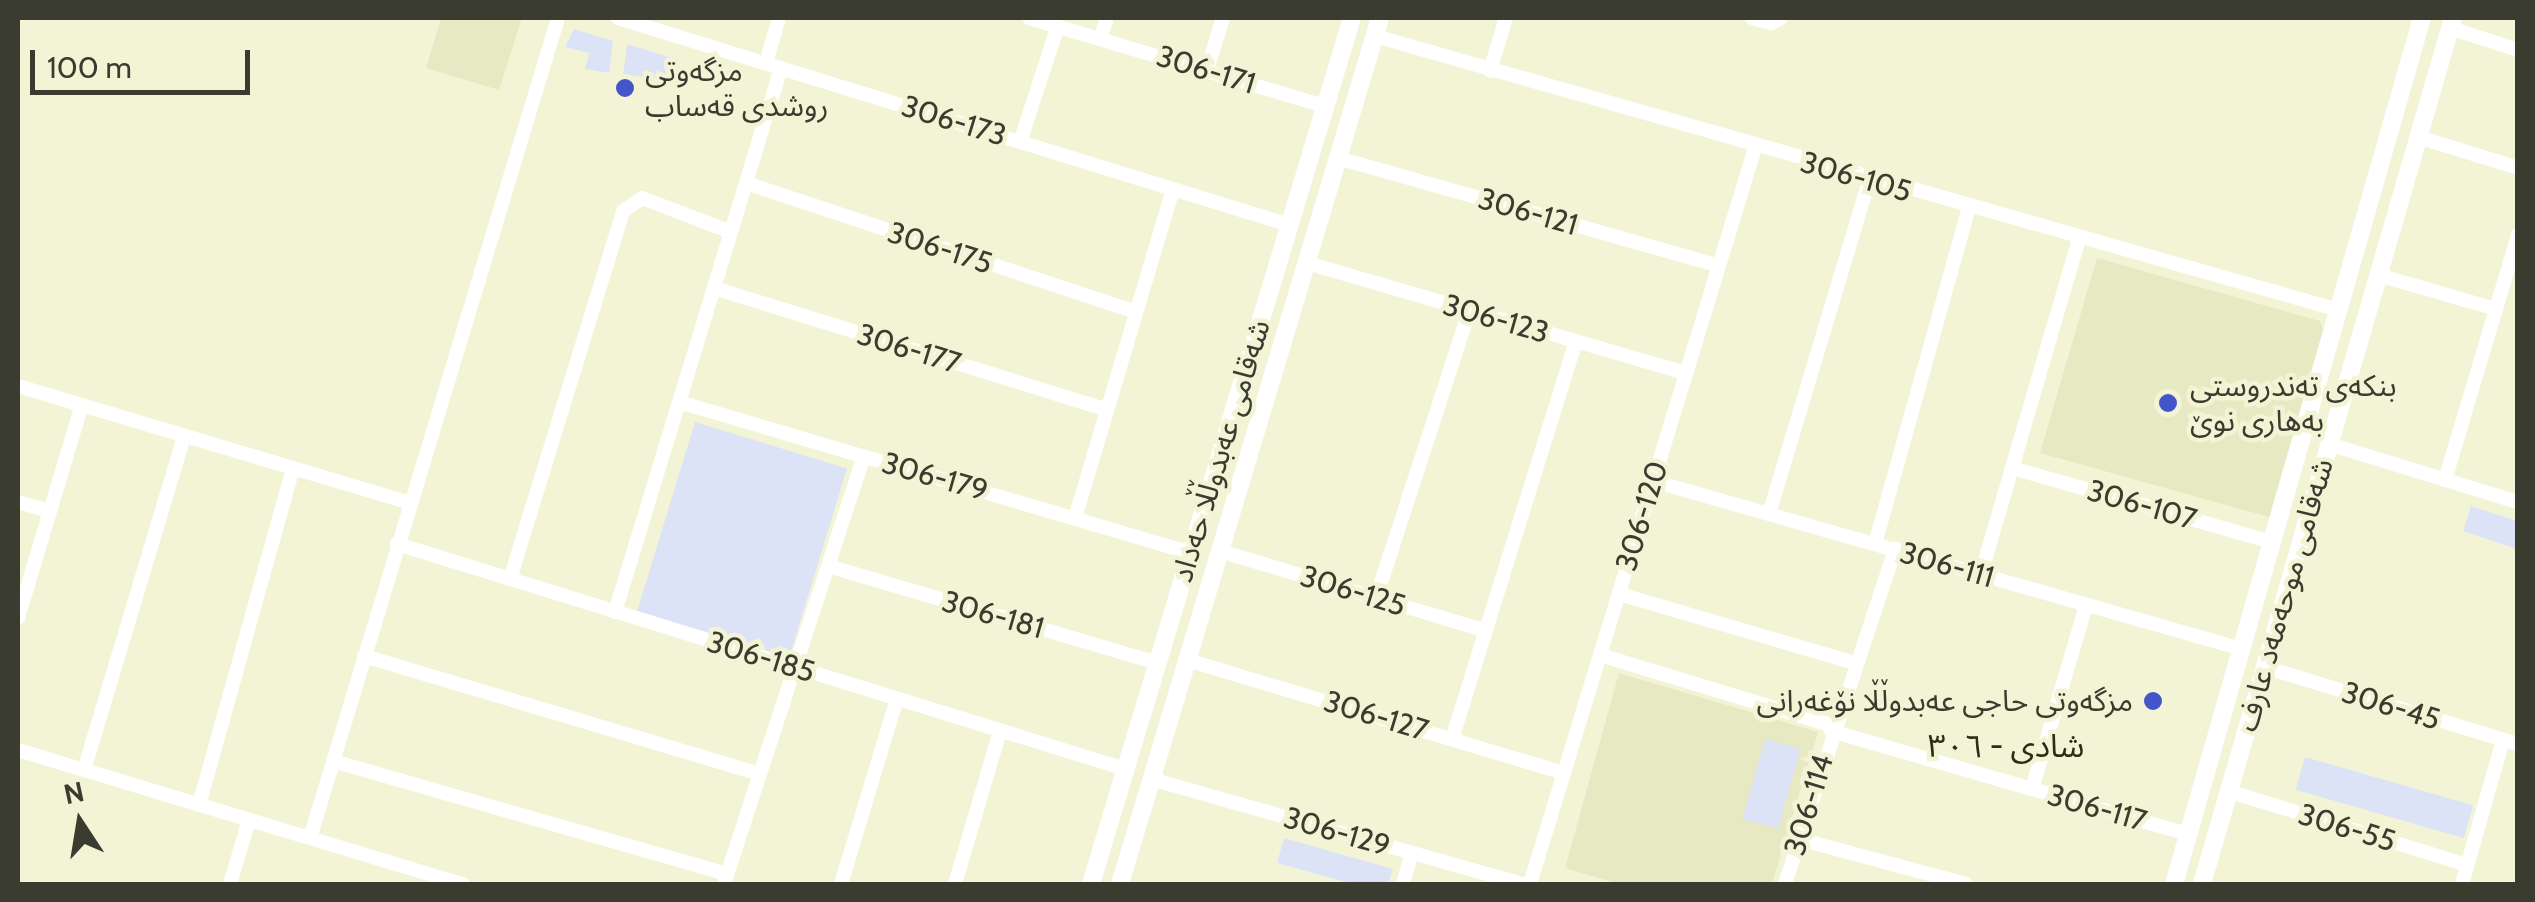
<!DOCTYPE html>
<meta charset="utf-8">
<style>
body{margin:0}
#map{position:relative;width:2535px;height:902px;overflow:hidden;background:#f2f4d5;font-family:Cabin,"Noto Sans Arabic",sans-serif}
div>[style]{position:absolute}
.built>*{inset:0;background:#e7e9c3}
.green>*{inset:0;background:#dde3f7;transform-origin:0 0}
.minor>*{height:14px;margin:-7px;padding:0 7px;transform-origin:7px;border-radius:7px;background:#fff}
.tertiary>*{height:18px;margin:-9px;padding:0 9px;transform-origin:9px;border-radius:9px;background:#fff}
.dots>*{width:28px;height:28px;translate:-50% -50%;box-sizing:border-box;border:5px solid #f2f4d5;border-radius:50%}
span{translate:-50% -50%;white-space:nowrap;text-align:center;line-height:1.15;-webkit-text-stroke:9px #f2f4d5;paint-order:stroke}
.street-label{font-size:30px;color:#3b3c30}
.poi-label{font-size:30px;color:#3b3c30}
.left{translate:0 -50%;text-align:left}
.right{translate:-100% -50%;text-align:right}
.neighbourhood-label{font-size:32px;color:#2c2d14}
.frame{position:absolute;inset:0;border:20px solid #3b3c30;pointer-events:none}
.north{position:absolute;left:30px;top:772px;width:100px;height:100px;-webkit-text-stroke:8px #f2f4d5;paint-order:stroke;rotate:348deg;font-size:28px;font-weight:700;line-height:40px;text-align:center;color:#3b3c30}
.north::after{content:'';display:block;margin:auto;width:35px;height:45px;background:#3b3c30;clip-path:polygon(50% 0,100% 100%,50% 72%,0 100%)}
.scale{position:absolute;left:30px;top:50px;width:220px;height:45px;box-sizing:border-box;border:5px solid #3b3c30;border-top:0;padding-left:12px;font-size:30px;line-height:35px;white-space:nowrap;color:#3b3c30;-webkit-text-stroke:8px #f2f4d5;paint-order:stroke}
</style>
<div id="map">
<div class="built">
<div style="clip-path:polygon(441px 18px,522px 18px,499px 90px,426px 68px)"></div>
<div style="clip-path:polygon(2097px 258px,2320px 321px,2323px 330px,2269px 517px,2040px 453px)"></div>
<div style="clip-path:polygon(1619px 673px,1818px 732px,1772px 884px,1619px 884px,1565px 868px)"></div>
</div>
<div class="green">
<div style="clip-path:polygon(574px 29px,613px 41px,609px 73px,585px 69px,589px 53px,565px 47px)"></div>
<div style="clip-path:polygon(627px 44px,679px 60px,676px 80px,623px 75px)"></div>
<div style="left:695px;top:422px;width:159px;height:198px;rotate:17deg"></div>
<div style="clip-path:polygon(2471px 506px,2517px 521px,2517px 549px,2463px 531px)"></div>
<div style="left:1765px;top:739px;width:37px;height:83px;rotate:16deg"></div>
<div style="left:2305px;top:757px;width:175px;height:34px;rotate:16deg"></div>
<div style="clip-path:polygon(1284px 838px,1393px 869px,1388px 884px,1354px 884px,1277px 863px)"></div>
</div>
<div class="minor">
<div style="left:618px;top:18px;width:702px;rotate:17.14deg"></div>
<div style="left:1029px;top:18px;width:309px;rotate:16.6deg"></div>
<div style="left:1752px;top:18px;width:20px;rotate:15deg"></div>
<div style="left:1771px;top:23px;width:11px;rotate:-27deg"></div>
<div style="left:2450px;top:28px;width:71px;rotate:17.9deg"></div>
<div style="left:1375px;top:36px;width:1002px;rotate:15.87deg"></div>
<div style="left:1100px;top:39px;width:22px;rotate:-72deg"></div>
<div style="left:766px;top:63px;width:47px;rotate:-73.9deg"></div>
<div style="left:1207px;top:70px;width:54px;rotate:-72.9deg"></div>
<div style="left:1490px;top:71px;width:55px;rotate:-73.2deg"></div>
<div style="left:2418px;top:137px;width:105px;rotate:17.2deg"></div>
<div style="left:1020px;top:142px;width:122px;rotate:-71.9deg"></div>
<div style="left:1338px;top:158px;width:396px;rotate:15.8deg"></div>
<div style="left:746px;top:183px;width:410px;rotate:18.3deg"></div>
<div style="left:1307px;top:263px;width:395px;rotate:16.2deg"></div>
<div style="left:2378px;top:275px;width:123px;rotate:16.1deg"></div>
<div style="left:714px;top:288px;width:409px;rotate:17.2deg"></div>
<div style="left:18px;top:386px;width:409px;rotate:16.6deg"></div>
<div style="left:679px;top:402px;width:534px;rotate:16.43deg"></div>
<div style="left:2329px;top:444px;width:198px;rotate:17.1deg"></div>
<div style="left:2012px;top:468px;width:270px;rotate:15.9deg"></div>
<div style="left:2445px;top:480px;width:256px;rotate:-73.4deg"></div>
<div style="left:1653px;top:481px;width:612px;rotate:15.92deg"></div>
<div style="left:18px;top:502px;width:33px;rotate:16deg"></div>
<div style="left:1769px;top:514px;width:348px;rotate:-73.3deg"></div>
<div style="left:1075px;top:518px;width:343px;rotate:-73.4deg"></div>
<div style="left:397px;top:544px;width:762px;rotate:17.17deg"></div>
<div style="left:1875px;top:544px;width:349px;rotate:-74.4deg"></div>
<div style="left:1220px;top:551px;width:278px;rotate:16.7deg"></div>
<div style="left:828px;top:566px;width:344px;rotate:16.4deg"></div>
<div style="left:1981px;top:574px;width:349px;rotate:-73.7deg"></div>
<div style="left:510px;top:579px;width:385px;rotate:-72.9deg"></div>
<div style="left:623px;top:211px;width:23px;rotate:-34deg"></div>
<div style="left:642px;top:198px;width:95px;rotate:20.9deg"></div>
<div style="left:1619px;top:594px;width:246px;rotate:16.3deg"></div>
<div style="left:1376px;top:598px;width:302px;rotate:-72deg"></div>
<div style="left:615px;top:612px;width:569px;rotate:-73.03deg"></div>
<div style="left:18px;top:618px;width:222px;rotate:-73.3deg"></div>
<div style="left:1600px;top:655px;width:244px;rotate:16.9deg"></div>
<div style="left:364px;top:656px;width:413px;rotate:16.6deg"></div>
<div style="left:1187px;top:660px;width:394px;rotate:16.7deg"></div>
<div style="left:2264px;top:667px;width:265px;rotate:16.9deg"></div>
<div style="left:1831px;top:731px;width:373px;rotate:16.1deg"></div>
<div style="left:1452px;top:739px;width:416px;rotate:-72.7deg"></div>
<div style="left:18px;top:750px;width:465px;rotate:16.8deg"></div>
<div style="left:333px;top:761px;width:410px;rotate:16deg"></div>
<div style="left:84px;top:770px;width:349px;rotate:-73.3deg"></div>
<div style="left:1151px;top:779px;width:386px;rotate:15.8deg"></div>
<div style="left:2032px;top:789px;width:192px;rotate:-73.6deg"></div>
<div style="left:2228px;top:791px;width:250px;rotate:17.2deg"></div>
<div style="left:199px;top:805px;width:350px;rotate:-74.4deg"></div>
<div style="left:310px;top:838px;width:857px;rotate:-73.17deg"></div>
<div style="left:1799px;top:839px;width:173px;rotate:15.1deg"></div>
<div style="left:230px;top:884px;width:67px;rotate:-73.5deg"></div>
<div style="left:724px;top:884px;width:450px;rotate:-71.9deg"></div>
<div style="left:841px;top:884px;width:193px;rotate:-73.2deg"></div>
<div style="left:955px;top:884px;width:159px;rotate:-73.6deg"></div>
<div style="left:1403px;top:884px;width:32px;rotate:-74deg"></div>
<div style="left:1530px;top:884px;width:770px;rotate:-73deg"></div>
<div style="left:1785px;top:884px;width:353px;rotate:-71.8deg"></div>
<div style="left:2462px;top:884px;width:150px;rotate:-74.1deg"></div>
</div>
<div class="tertiary">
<div style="left:1091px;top:884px;width:904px;rotate:-73.23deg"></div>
<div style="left:1120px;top:884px;width:904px;rotate:-73.29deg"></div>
<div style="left:2174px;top:884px;width:901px;rotate:-74.02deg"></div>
<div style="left:2202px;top:884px;width:902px;rotate:-73.84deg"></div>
</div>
<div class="dots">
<div style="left:625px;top:88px;background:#4355c9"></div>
<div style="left:2168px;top:403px;background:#4355c9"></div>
<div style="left:2153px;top:701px;background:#4355c9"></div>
</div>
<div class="street-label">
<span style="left:1206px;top:70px;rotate:17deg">306-171</span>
<span style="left:954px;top:121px;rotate:17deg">306-173</span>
<span style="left:1856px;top:177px;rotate:16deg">306-105</span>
<span style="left:1528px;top:212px;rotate:16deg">306-121</span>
<span style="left:940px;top:248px;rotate:18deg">306-175</span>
<span style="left:1496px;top:319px;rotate:16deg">306-123</span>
<span style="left:909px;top:349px;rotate:17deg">306-177</span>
<span style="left:1221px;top:451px;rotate:-73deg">شەقامی عەبدوڵڵا حەداد</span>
<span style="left:935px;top:477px;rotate:16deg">306-179</span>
<span style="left:2142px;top:505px;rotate:16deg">306-107</span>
<span style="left:1642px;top:516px;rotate:-73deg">306-120</span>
<span style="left:1947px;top:565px;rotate:16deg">306-111</span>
<span style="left:1353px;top:591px;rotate:17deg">306-125</span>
<span style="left:2285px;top:595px;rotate:-74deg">شەقامی موحەمەد عارف</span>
<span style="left:993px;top:615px;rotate:16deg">306-181</span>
<span style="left:761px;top:657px;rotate:17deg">306-185</span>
<span style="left:2391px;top:706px;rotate:17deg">306-45</span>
<span style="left:1376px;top:716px;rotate:17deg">306-127</span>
<span style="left:1809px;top:805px;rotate:-73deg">306-114</span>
<span style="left:2097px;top:808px;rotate:16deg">306-117</span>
<span style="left:2347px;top:828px;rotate:17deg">306-55</span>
<span style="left:1337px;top:832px;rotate:16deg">306-129</span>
</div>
<div class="poi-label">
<span class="left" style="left:645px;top:88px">مزگەوتی<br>روشدی قەساب</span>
<span class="left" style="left:2190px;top:403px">بنکەی تەندروستی<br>بەهاری نوێ</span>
<span class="right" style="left:2133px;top:701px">مزگەوتی حاجی عەبدوڵڵا نۆغەرانی</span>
</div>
<div class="neighbourhood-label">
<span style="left:2006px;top:746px">شادی - ٣٠٦</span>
</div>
<div class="frame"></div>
<div class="north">N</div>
<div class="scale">100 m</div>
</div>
